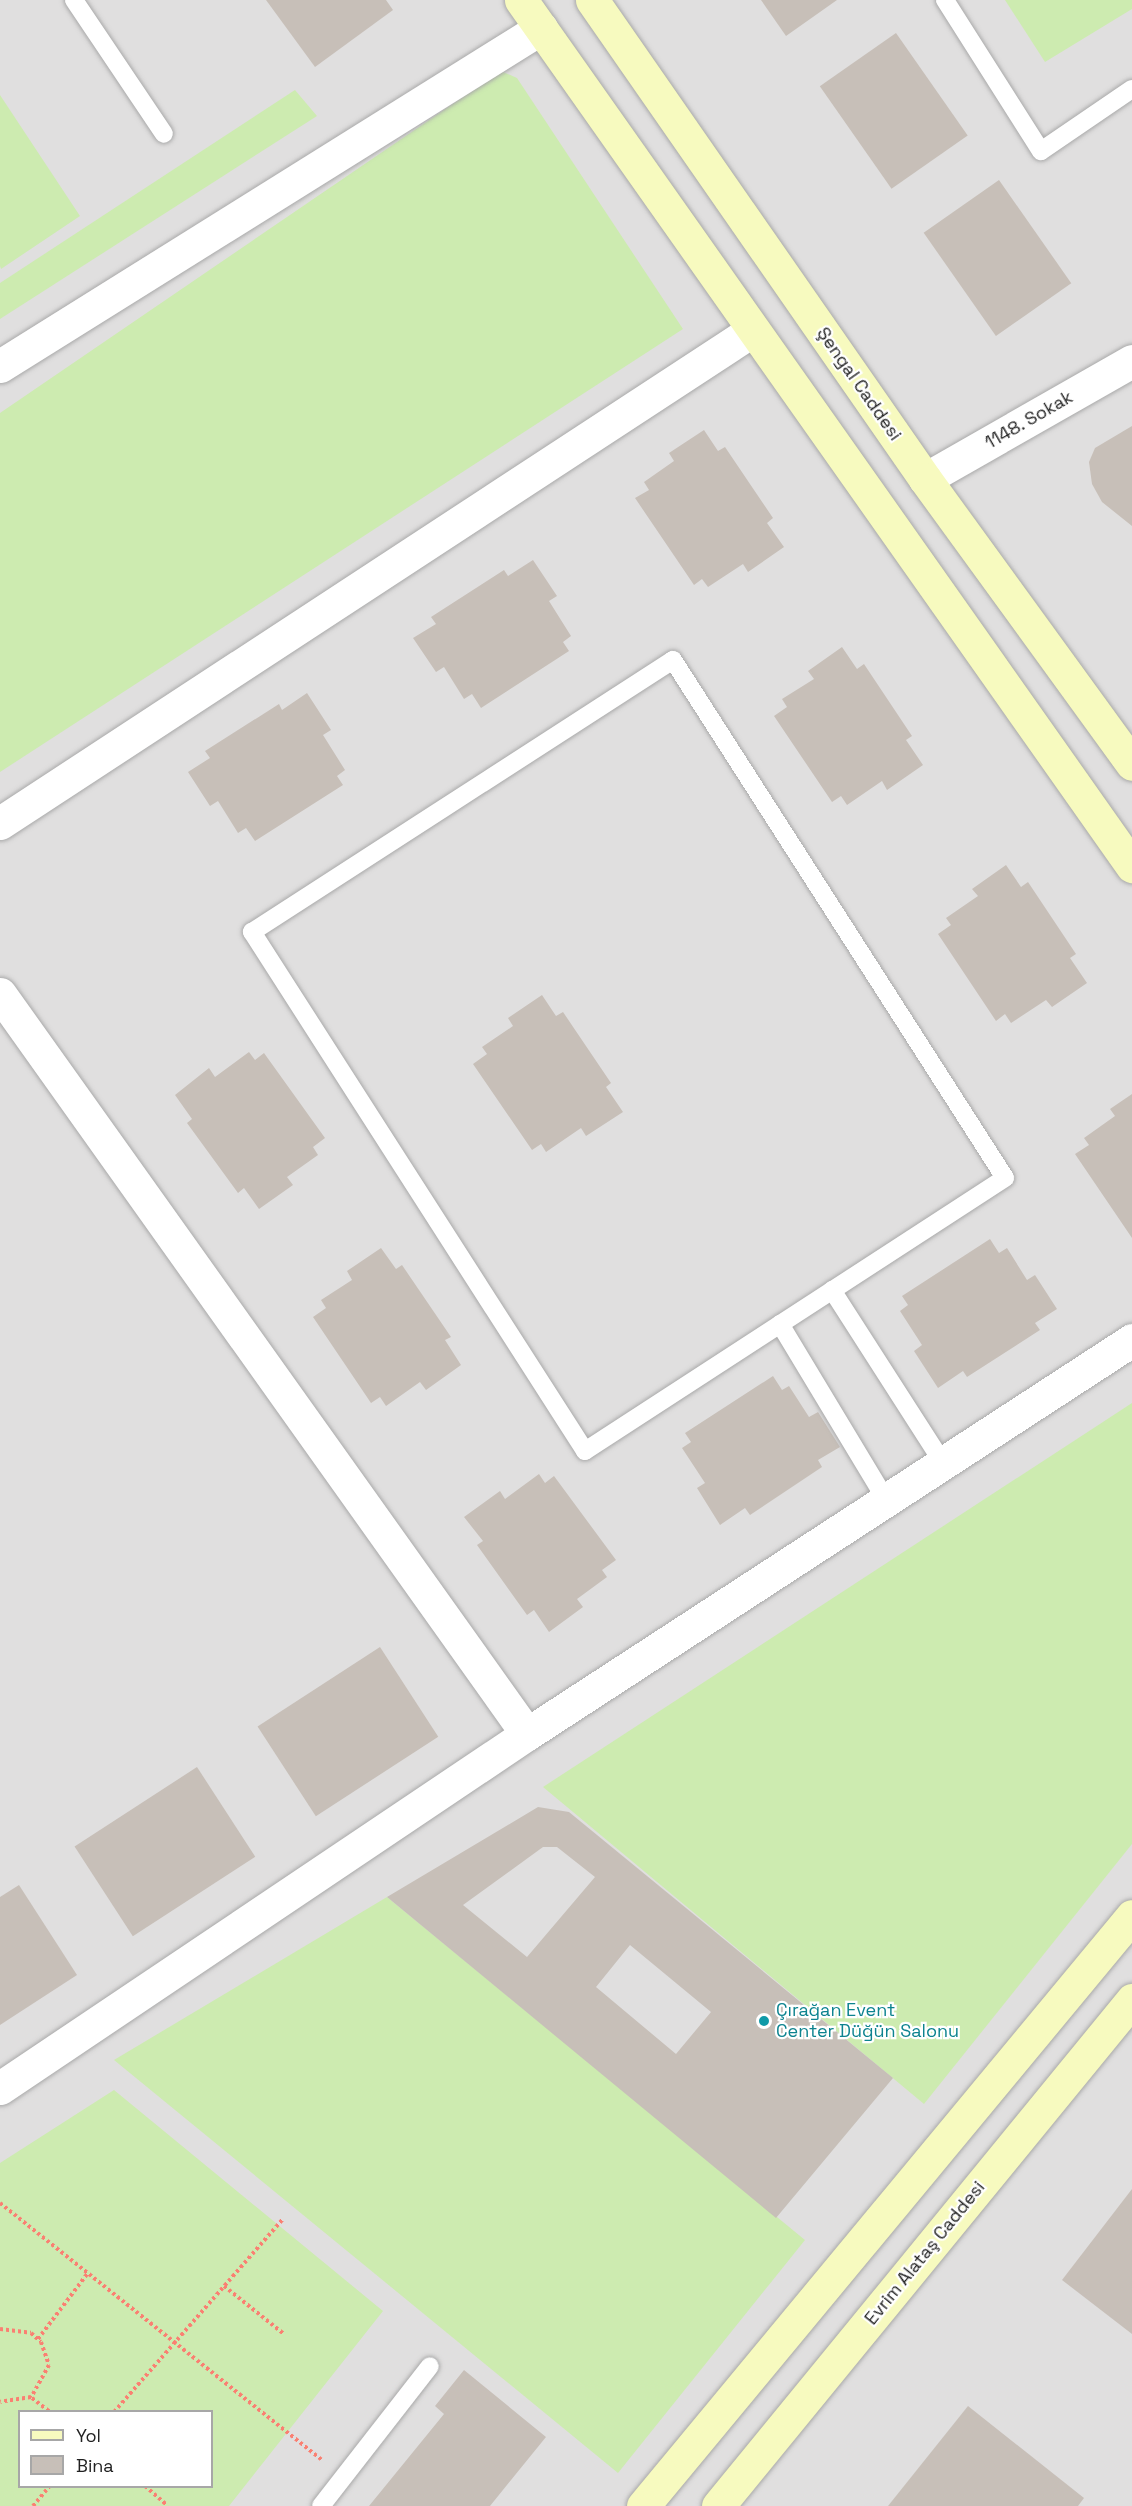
<!DOCTYPE html>
<meta charset="utf-8">
<style>
body{margin:0}
#map{position:relative;width:1132px;height:2506px;overflow:hidden;background:#f2efe9;font-family:"Space Grotesk",sans-serif}
div>[style]{position:absolute}
.residential>*{inset:0;background:#e0dfdf}
.grass>*{inset:0;background:#cdebb0}
.building>*{inset:0;background:#c7bfb8;transform-origin:0 0}
.path>*{height:4px;margin-top:-2px;transform-origin:0;background:repeating-linear-gradient(90deg,#fa8072 0 3px,transparent 0 6px)}
.roads{filter:drop-shadow(0 0 2px #a9a9a9) drop-shadow(0 0 2px #a9a9a9)}
.lane>*{height:18px;margin:-9px;padding:0 9px;transform-origin:9px;border-radius:9px;background:#fff}
.street>*{height:33px;margin:-16.5px;padding:0 16.5px;transform-origin:16.5px;border-radius:16.5px;background:#fff}
.secondary>*{height:33px;margin:-16.5px;padding:0 16.5px;transform-origin:16.5px;border-radius:16.5px;background:#f7fabf}
.dots>*{width:16px;height:16px;translate:-50% -50%;box-sizing:border-box;border:3px solid #fff;border-radius:50%}
span{translate:-50% -50%;white-space:nowrap;text-align:center;line-height:1.15;-webkit-text-stroke:4.5px #fff;paint-order:stroke}
.street-label{font-size:18px;color:#222}
.culture-label{font-size:18px;color:#0d838f}
.left{translate:0 -50%;text-align:left}
.legend{position:absolute;left:18px;top:2410px;width:195px;height:78px;box-sizing:border-box;background:#fff;border:2px solid #a7a7a7;margin:0;padding:8px 10px;list-style:none;font-size:18px;color:#222}
.legend li{display:flex;align-items:center;gap:12px;height:30px}
.legend b{width:30px;border:2px solid #a7a7a7}
</style>
<div id="map">
<div class="residential">
<div style="clip-path:polygon(evenodd,0 0,1132px 0,1132px 2506px,0 2506px,0 0,20px 2412px,212px 2412px,212px 2486px,20px 2486px,20px 2412px)"></div>
</div>
<div class="grass">
<div style="clip-path:polygon(1005px 0,1132px 0,1132px 9px,1045px 62px)"></div>
<div style="clip-path:polygon(501px 71px,517px 78px,683px 329px,0 772px,0 413px)"></div>
<div style="clip-path:polygon(295px 90px,317px 116px,0 319px,0 283px)"></div>
<div style="clip-path:polygon(0 95px,80px 216px,1px 269px,0 266px)"></div>
<div style="clip-path:polygon(1132px 1403px,1132px 1844px,924px 2104px,543px 1787px)"></div>
<div style="clip-path:polygon(387px 1897px,805px 2240px,618px 2473px,114px 2060px)"></div>
<div style="clip-path:polygon(evenodd,114px 2090px,383px 2311px,229px 2506px,0 2506px,0 2163px,114px 2090px,20px 2412px,212px 2412px,212px 2486px,20px 2486px,20px 2412px)"></div>
</div>
<div class="building">
<div style="clip-path:polygon(266px 0,386px 0,393px 10px,315px 67px)"></div>
<div style="clip-path:polygon(761px 0,837px 0,786px 36px)"></div>
<div style="left:896px;top:33px;width:125px;height:93px;rotate:55deg"></div>
<div style="left:999px;top:180px;width:126px;height:92px;rotate:55deg"></div>
<div style="clip-path:polygon(1132px 426px,1132px 526px,1102px 502px,1092px 484px,1089px 462px,1095px 448px)"></div>
<div style="clip-path:polygon(704px 430px,718px 451px,725px 447px,773px 518px,767px 523px,784px 547px,748px 572px,743px 564px,708px 587px,702px 579px,694px 585px,635px 498px,649px 490px,644px 482px,674px 461px,669px 453px)"></div>
<div style="clip-path:polygon(533px 560px,557px 596px,549px 601px,571px 636px,563px 642px,569px 651px,481px 708px,472px 694px,464px 699px,444px 667px,436px 672px,413px 638px,436px 624px,431px 617px,504px 570px,508px 576px)"></div>
<div style="clip-path:polygon(842px 647px,857px 669px,864px 664px,912px 736px,906px 740px,923px 765px,887px 790px,882px 781px,847px 805px,841px 796px,832px 802px,774px 716px,787px 707px,782px 699px,814px 679px,808px 671px)"></div>
<div style="clip-path:polygon(307px 693px,331px 730px,323px 735px,345px 770px,337px 776px,343px 785px,255px 841px,246px 828px,238px 833px,218px 801px,210px 806px,188px 772px,210px 758px,205px 751px,279px 704px,282px 710px)"></div>
<div style="clip-path:polygon(1006px 865px,1021px 887px,1028px 882px,1076px 954px,1070px 958px,1087px 983px,1052px 1007px,1046px 1000px,1011px 1023px,1005px 1014px,996px 1021px,938px 934px,951px 925px,946px 918px,978px 896px,972px 889px)"></div>
<div style="clip-path:polygon(542px 995px,556px 1016px,563px 1012px,611px 1083px,606px 1087px,623px 1112px,586px 1136px,581px 1128px,546px 1152px,541px 1144px,532px 1150px,473px 1064px,487px 1054px,482px 1047px,513px 1026px,508px 1018px)"></div>
<div style="clip-path:polygon(249px 1052px,255px 1060px,264px 1053px,325px 1138px,313px 1147px,318px 1155px,287px 1177px,293px 1185px,259px 1209px,244px 1188px,238px 1193px,187px 1123px,192px 1119px,175px 1095px,209px 1068px,215px 1077px)"></div>
<div style="clip-path:polygon(1132px 1094px,1132px 1238px,1075px 1154px,1089px 1145px,1084px 1138px,1115px 1116px,1110px 1109px)"></div>
<div style="clip-path:polygon(990px 1239px,999px 1253px,1007px 1248px,1027px 1280px,1035px 1275px,1057px 1309px,1035px 1323px,1040px 1330px,967px 1377px,963px 1371px,938px 1388px,914px 1351px,922px 1345px,900px 1311px,908px 1305px,902px 1296px)"></div>
<div style="clip-path:polygon(381px 1248px,396px 1269px,402px 1265px,451px 1337px,445px 1340px,461px 1365px,426px 1390px,420px 1382px,386px 1406px,380px 1397px,371px 1403px,313px 1317px,326px 1308px,321px 1300px,352px 1280px,347px 1271px)"></div>
<div style="clip-path:polygon(773px 1376px,782px 1390px,789px 1386px,809px 1417px,818px 1412px,840px 1447px,818px 1460px,822px 1467px,750px 1515px,745px 1508px,720px 1525px,697px 1488px,705px 1483px,682px 1448px,691px 1442px,685px 1433px)"></div>
<div style="clip-path:polygon(539px 1474px,545px 1483px,554px 1476px,616px 1560px,602px 1570px,607px 1577px,577px 1599px,583px 1607px,549px 1632px,534px 1610px,527px 1615px,477px 1545px,483px 1541px,464px 1517px,500px 1491px,505px 1499px)"></div>
<div style="left:380px;top:1647px;width:107px;height:146px;rotate:57deg"></div>
<div style="left:197px;top:1767px;width:107px;height:146px;rotate:57deg"></div>
<div style="clip-path:polygon(evenodd,538px 1807px,569px 1812px,893px 2078px,776px 2218px,387px 1897px,538px 1807px,543px 1847px,557px 1847px,595px 1877px,527px 1957px,463px 1905px,543px 1847px,538px 1807px,630px 1945px,711px 2012px,676px 2054px,596px 1987px,630px 1945px)"></div>
<div style="clip-path:polygon(19px 1885px,77px 1975px,0 2025px,0 1897px)"></div>
<div style="clip-path:polygon(1132px 2189px,1132px 2334px,1062px 2280px)"></div>
<div style="clip-path:polygon(464px 2370px,546px 2437px,490px 2506px,369px 2506px,444px 2414px,435px 2406px)"></div>
<div style="clip-path:polygon(968px 2406px,1084px 2498px,1078px 2506px,888px 2506px)"></div>
</div>
<div class="path">
<div style="left:0;top:2203px;width:412px;rotate:38.6deg"></div>
<div style="left:224px;top:2286px;width:77px;rotate:38.7deg"></div>
<div style="left:0;top:2329px;width:31px;rotate:7deg"></div>
<div style="left:31px;top:2333px;width:13px;rotate:42deg"></div>
<div style="left:41px;top:2342px;width:24px;rotate:71deg"></div>
<div style="left:49px;top:2365px;width:37px;rotate:119deg"></div>
<div style="left:31px;top:2397px;width:31px;rotate:171deg"></div>
<div style="left:38px;top:2339px;width:83px;rotate:-52.9deg"></div>
<div style="left:32px;top:2398px;width:23px;rotate:38deg"></div>
<div style="left:114px;top:2412px;width:257px;rotate:-48.8deg"></div>
<div style="left:145px;top:2486px;width:30px;rotate:41deg"></div>
<div style="left:33px;top:2506px;width:26px;rotate:-50deg"></div>
</div>
<div class="roads">
<div class="lane">
<div style="left:74px;top:0;width:161px;rotate:56.1deg"></div>
<div style="left:945px;top:0;width:179px;rotate:57.6deg"></div>
<div style="left:1041px;top:151px;width:110px;rotate:-34.3deg"></div>
<div style="left:673px;top:660px;width:615px;rotate:57.34deg"></div>
<div style="left:1005px;top:1178px;width:501px;rotate:146.98deg"></div>
<div style="left:585px;top:1451px;width:617px;rotate:-122.68deg"></div>
<div style="left:252px;top:932px;width:501px;rotate:-32.87deg"></div>
<div style="left:832px;top:1290px;width:206px;rotate:57.3deg"></div>
<div style="left:780px;top:1324px;width:205px;rotate:58.9deg"></div>
<div style="left:321px;top:2506px;width:177px;rotate:-52.1deg"></div>
</div>
<div class="street">
<div style="left:0;top:366px;width:638px;rotate:-32deg"></div>
<div style="left:925px;top:479px;width:238px;rotate:-29.7deg"></div>
<div style="left:0;top:823px;width:900px;rotate:-33.21deg"></div>
<div style="left:0;top:994px;width:908px;rotate:54.54deg"></div>
<div style="left:0;top:2088px;width:635px;rotate:-33.89deg"></div>
<div style="left:527px;top:1734px;width:722px;rotate:-33.07deg"></div>
</div>
<div class="secondary">
<div style="left:521px;top:0;width:1060px;rotate:54.8deg"></div>
<div style="left:592px;top:0;width:583px;rotate:55.19deg"></div>
<div style="left:925px;top:479px;width:352px;rotate:54deg"></div>
<div style="left:643px;top:2506px;width:766px;rotate:-50.35deg"></div>
<div style="left:718px;top:2506px;width:654px;rotate:-50.71deg"></div>
</div>
</div>
<div class="dots">
<div style="left:764px;top:2021px;background:#0f9aa8"></div>
</div>
<div class="street-label">
<span style="left:859px;top:384px;rotate:55deg">Şengal Caddesi</span>
<span style="left:1029px;top:420px;rotate:-30deg">1148. Sokak</span>
<span style="left:925px;top:2253px;rotate:-51deg">Evrim Alataş Caddesi</span>
</div>
<div class="culture-label">
<span class="left" style="left:776px;top:2021px">Çırağan Event<br>Center Düğün Salonu</span>
</div>
<ul class="legend">
<li><b style="height:8px;background:#f7fabf"></b>Yol</li>
<li><b style="height:16px;background:#c7bfb8"></b>Bina</li>
</ul>
</div>
